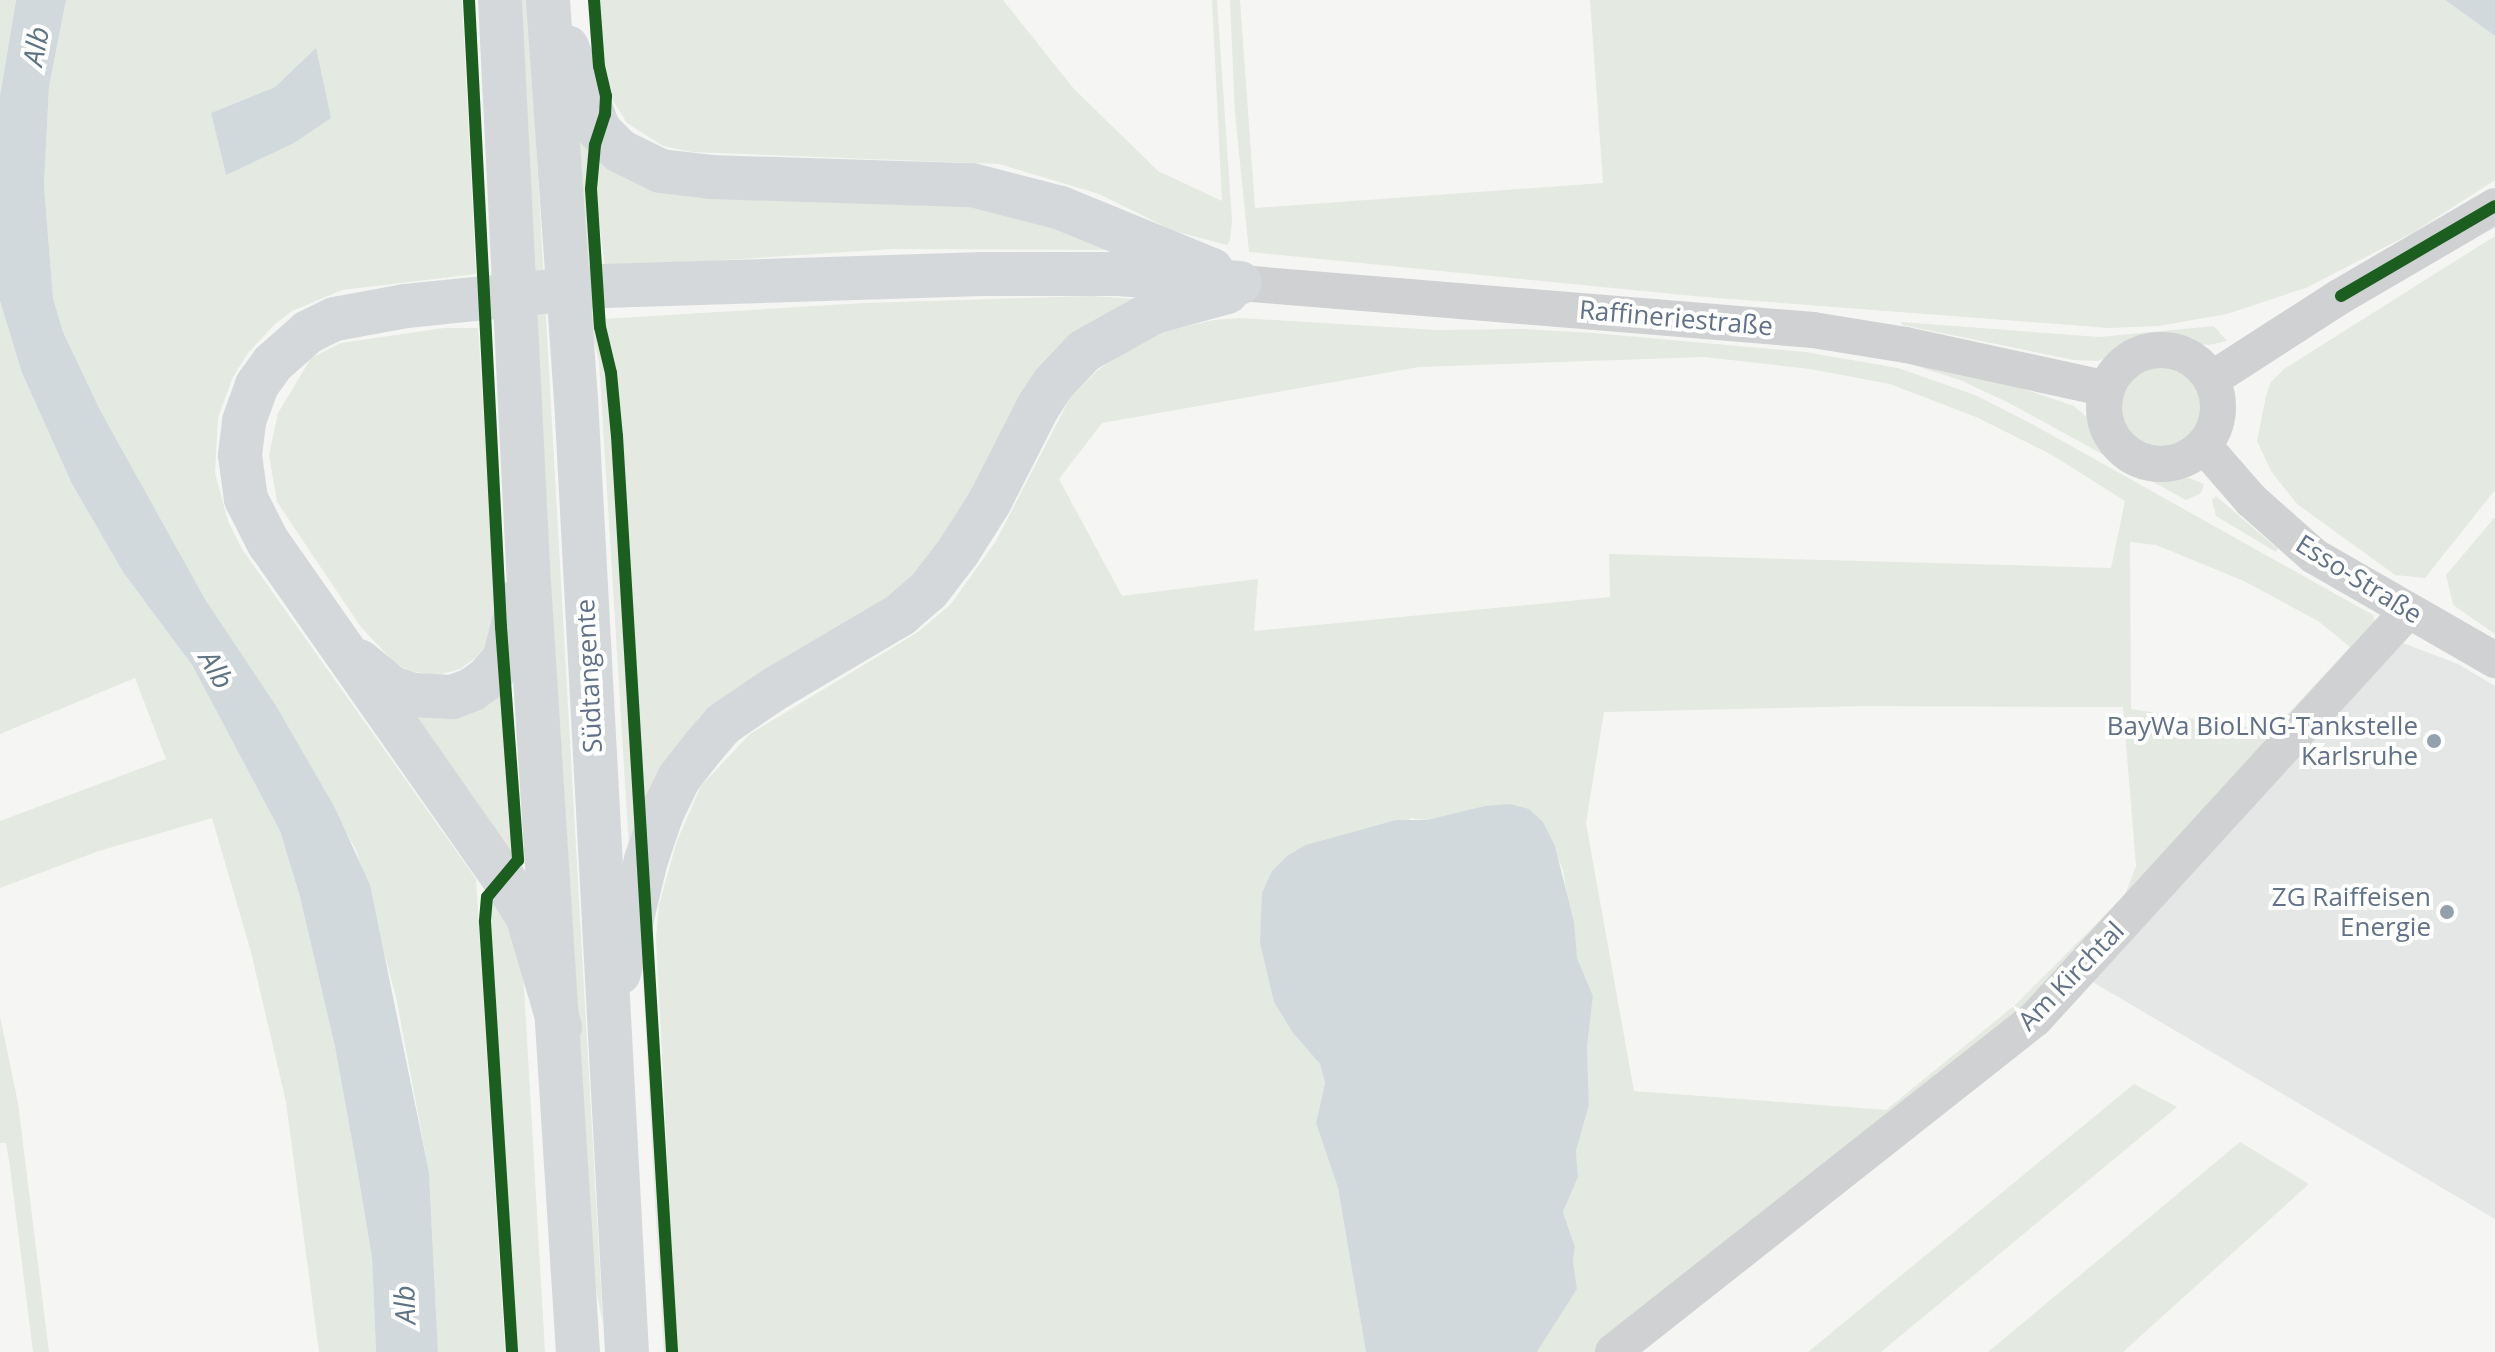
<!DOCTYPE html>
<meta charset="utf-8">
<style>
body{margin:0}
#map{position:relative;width:2495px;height:1352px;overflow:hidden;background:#f5f6f3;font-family:"Open Sans",sans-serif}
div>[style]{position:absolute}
.built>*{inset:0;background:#e5e6e6}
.green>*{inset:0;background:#e4e9e1}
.round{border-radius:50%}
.water>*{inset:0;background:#d2d9dd}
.minor>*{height:36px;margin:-18px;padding:0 18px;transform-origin:18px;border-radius:18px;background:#d0d1d2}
.minor>.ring{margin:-18px;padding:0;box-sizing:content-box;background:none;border:36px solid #d0d1d2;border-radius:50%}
.highway>*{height:44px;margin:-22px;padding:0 22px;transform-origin:22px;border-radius:22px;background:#d5d8db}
.cycleway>*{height:12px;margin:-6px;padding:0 6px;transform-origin:6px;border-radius:6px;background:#1b5e20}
.dots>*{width:22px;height:22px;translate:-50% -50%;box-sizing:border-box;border:4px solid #fff;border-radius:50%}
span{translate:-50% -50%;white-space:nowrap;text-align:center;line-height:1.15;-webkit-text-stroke:8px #fff;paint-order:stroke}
.street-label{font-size:26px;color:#627187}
.poi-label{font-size:26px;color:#627187}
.right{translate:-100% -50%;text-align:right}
.water-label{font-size:28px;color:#5e7383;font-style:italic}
</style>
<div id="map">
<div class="built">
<div style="clip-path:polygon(2403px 643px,2458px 664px,2495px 686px,2495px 1219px,2091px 981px)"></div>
</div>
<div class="green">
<div style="clip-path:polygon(0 0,16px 0,0 96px)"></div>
<div style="clip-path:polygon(evenodd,66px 0,462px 0,476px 274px,342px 290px,292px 311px,275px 324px,248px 353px,233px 377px,218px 417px,215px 473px,228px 521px,242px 549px,476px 879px,505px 1352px,438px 1352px,429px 1172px,396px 997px,357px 852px,275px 704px,205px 599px,100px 410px,63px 332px,53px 298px,44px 185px,49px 87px,66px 0,316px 49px,226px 175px,211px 113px,275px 87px,316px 49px)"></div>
<div style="clip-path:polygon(516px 0,528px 0,603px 1323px,591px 1266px)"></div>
<div style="clip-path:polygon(598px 0,1003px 0,1074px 89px,1158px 171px,1222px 201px,1212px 0,1217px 0,1232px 221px,1230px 240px,1227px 245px,1174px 231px,1099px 194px,999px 164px,692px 152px,663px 146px,627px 123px,612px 99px,601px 45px)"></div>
<div style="clip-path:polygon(1230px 0,1240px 0,1255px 208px,1603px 183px,1590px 0,2445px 0,2495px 36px,2495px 180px,2414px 232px,2308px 287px,2227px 314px,2159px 326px,2109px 328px,1704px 297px,1249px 252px,1235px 114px)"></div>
<div style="clip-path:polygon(579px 126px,590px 136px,589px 198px,595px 320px,609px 393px,636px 840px,630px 864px,599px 361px,591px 331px)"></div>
<div style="clip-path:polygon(598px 154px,961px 196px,1123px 250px,891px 249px,605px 268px,596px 195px)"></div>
<div style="clip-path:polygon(2495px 236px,2495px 490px,2425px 578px,2395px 575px,2297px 504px,2271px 471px,2257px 441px,2266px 396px,2271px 382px,2284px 369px)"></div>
<div style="clip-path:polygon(1092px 296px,1137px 299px,888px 610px,643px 823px,618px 395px,604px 319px,864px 303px)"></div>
<div style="clip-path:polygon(0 301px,22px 373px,72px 484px,123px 572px,192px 665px,280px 831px,300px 897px,335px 1047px,357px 1168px,372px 1258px,376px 1352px,319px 1352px,286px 1102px,251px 952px,212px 818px,99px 851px,0 888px,0 821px,166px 759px,135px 678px,0 734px)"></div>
<div style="clip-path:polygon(evenodd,1240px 318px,1437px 330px,1522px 329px,1593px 333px,1805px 352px,1898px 368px,1975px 395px,2032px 424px,2373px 615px,2375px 624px,2060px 979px,1599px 1352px,1537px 1352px,1577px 1289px,1573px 1261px,1575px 1247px,1563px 1212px,1578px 1177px,1576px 1151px,1589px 1105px,1587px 1048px,1593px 996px,1577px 958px,1563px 870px,1543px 822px,1453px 815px,1427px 820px,1410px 818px,1293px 1033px,1320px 1064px,1325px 1083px,1316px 1123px,1338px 1188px,1366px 1352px,677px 1352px,656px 937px,659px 905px,677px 841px,701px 786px,750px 734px,918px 632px,951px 604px,996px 541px,1070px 398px,1098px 370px,1152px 334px,1214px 320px,1240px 318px,1704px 357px,1810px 369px,1890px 384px,1976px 417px,2052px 455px,2125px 501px,2111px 568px,1609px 554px,1610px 597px,1254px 631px,1258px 579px,1122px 596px,1059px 479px,1102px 423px,1419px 367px,1704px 357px,1240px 318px,2130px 542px,2156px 545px,2244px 581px,2318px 621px,2350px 647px,2272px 731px,2131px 709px,2130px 542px,1240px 318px,1864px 706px,2123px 707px,2136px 866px,2125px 895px,2015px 1005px,1886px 1110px,1634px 1091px,1586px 823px,1604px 712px,1864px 706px)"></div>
<div style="clip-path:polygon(1901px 322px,2099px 337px,2214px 326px,2227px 341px,2209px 345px,2153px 338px,2098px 361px,2074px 360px,1902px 325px)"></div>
<div style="clip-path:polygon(444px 328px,478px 328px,495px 584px,494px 619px,484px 648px,474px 659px,460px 669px,434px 676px,407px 670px,394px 662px,360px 626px,277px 502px,269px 455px,278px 413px,311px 358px,341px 343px)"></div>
<div style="clip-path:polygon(1912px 361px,2003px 382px,2074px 406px,2097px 426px,2120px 461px,2157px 475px,2189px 478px,2204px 484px,2201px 493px,2186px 500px,2009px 403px,1960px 380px,1913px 365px)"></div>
<div class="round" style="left:2120px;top:366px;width:82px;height:82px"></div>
<div style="clip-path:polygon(2216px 496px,2278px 549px,2276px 552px,2216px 516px,2212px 500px)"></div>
<div style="clip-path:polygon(2495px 517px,2495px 634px,2453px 605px,2446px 575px)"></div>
<div style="clip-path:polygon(500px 686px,508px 794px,513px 854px,401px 708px)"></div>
<div style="clip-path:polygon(497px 895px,523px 970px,545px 1352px,517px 1352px,490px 923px,490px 909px)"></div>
<div style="clip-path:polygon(646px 946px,651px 1065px,668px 1352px,664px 1352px,654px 1186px,643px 976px,642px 952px)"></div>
<div style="clip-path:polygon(0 1016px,18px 1103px,49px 1352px,33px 1352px,10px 1167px,6px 1143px,0 1143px)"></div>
<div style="clip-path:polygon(2134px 1084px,2177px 1107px,1881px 1352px,1808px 1352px)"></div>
<div style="clip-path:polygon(2240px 1142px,2309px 1184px,2123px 1352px,1988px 1352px)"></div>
</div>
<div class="water">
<div style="clip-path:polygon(16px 0,66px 0,49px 87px,44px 185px,53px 298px,63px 332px,100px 410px,205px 599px,275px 704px,335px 808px,370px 885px,429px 1172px,438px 1352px,376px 1352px,372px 1258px,357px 1168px,335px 1047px,300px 897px,280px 831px,192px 665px,123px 572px,72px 484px,22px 373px,0 301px,0 96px)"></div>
<div style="clip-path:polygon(2445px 0,2495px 0,2495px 36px)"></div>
<div style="clip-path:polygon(316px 48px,331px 118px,294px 143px,226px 175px,211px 113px,275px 87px)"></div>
<div style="clip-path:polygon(1510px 804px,1529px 809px,1543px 822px,1555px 846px,1574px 922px,1577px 958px,1593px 996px,1587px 1048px,1589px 1105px,1576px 1151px,1578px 1177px,1563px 1212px,1575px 1247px,1573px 1261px,1577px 1289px,1537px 1352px,1366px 1352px,1338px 1188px,1316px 1123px,1325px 1083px,1320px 1064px,1293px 1033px,1274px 1002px,1260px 943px,1262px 893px,1272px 871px,1287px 856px,1306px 845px,1396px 820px,1427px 820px,1485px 806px)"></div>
</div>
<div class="minor">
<div style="left:1240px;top:283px;width:575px;rotate:4.69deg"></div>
<div style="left:1813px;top:330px;width:94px;rotate:9.2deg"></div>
<div style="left:1906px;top:345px;width:206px;rotate:12.3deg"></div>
<div class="ring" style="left:2104px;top:350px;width:78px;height:78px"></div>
<div style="left:2212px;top:379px;width:153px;rotate:-32.8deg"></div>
<div style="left:2341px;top:296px;width:178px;rotate:-30.3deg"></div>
<div style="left:2204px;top:446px;width:72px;rotate:49deg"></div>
<div style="left:2251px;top:500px;width:84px;rotate:41.6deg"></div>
<div style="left:2314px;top:556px;width:209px;rotate:29.9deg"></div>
<div style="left:1613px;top:1352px;width:538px;rotate:-38.28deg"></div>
<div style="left:2035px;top:1019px;width:553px;rotate:-47.57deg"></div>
</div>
<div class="highway">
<div style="left:500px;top:0;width:568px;rotate:87.17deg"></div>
<div style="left:528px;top:567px;width:787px;rotate:86.36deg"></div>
<div style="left:548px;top:0;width:400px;rotate:86deg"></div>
<div style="left:576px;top:399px;width:954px;rotate:86.94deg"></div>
<div style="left:567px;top:47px;width:89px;rotate:68.9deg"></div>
<div style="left:599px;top:130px;width:30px;rotate:45deg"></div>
<div style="left:620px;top:151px;width:46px;rotate:26deg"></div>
<div style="left:661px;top:171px;width:50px;rotate:6.8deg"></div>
<div style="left:711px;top:177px;width:261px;rotate:1.8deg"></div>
<div style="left:972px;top:185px;width:92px;rotate:14.5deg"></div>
<div style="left:1061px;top:208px;width:163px;rotate:22.3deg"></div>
<div style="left:359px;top:661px;width:43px;rotate:39.3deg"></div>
<div style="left:392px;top:688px;width:23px;rotate:18deg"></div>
<div style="left:414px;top:695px;width:38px;rotate:3deg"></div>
<div style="left:452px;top:697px;width:20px;rotate:-20deg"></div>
<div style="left:471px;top:690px;width:19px;rotate:-35deg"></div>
<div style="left:487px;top:679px;width:26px;rotate:-50deg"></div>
<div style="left:504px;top:659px;width:62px;rotate:-75.1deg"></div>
<div style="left:619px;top:973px;width:116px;rotate:-76.6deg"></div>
<div style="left:646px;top:860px;width:50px;rotate:-71.2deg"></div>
<div style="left:662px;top:813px;width:39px;rotate:-64deg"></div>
<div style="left:679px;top:778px;width:41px;rotate:-52deg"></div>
<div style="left:704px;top:746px;width:29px;rotate:-49deg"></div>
<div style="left:723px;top:724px;width:64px;rotate:-34.2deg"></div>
<div style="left:776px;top:688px;width:144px;rotate:-30.5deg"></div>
<div style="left:900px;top:615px;width:37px;rotate:-41deg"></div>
<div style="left:928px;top:591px;width:49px;rotate:-52.4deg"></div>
<div style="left:958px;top:552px;width:58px;rotate:-57.7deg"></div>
<div style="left:989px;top:503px;width:108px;rotate:-63deg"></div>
<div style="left:1038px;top:407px;width:27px;rotate:-57deg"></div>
<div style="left:1053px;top:384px;width:45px;rotate:-46.8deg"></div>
<div style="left:1084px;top:351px;width:80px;rotate:-29.1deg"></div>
<div style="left:1154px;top:312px;width:76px;rotate:-15.3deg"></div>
<div style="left:560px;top:1027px;width:114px;rotate:-106.4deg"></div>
<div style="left:528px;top:918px;width:46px;rotate:-121.6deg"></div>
<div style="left:504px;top:879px;width:409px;rotate:-125deg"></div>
<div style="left:269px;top:544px;width:51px;rotate:-117.1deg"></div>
<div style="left:246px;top:499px;width:44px;rotate:-97.8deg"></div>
<div style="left:240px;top:455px;width:34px;rotate:-83deg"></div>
<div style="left:244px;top:421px;width:38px;rotate:-70deg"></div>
<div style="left:257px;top:385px;width:27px;rotate:-54deg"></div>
<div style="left:273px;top:363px;width:47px;rotate:-41.5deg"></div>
<div style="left:308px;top:332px;width:30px;rotate:-26deg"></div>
<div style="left:335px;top:319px;width:72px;rotate:-10.4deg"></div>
<div style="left:406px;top:306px;width:199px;rotate:-5.8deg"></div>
<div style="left:604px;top:286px;width:379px;rotate:-1.8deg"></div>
<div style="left:983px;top:274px;width:135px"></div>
<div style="left:1118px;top:274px;width:122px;rotate:4.2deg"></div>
</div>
<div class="cycleway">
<div style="left:469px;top:0;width:628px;rotate:87.08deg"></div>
<div style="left:501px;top:627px;width:234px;rotate:85.8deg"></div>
<div style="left:518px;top:860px;width:48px;rotate:130deg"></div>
<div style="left:487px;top:897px;width:25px;rotate:95deg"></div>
<div style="left:485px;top:922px;width:431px;rotate:86.4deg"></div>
<div style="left:594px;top:0;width:66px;rotate:85.7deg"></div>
<div style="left:599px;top:66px;width:31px;rotate:77deg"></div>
<div style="left:606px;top:96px;width:18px;rotate:93deg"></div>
<div style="left:605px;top:114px;width:33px;rotate:108deg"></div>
<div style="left:595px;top:145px;width:44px;rotate:95.2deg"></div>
<div style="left:591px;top:189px;width:138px;rotate:86.3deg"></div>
<div style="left:600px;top:327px;width:47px;rotate:76.6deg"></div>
<div style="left:611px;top:373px;width:63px;rotate:84.6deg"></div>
<div style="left:617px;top:436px;width:918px;rotate:86.56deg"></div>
<div style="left:2341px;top:296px;width:178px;rotate:-30.3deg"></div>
</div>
<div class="dots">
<div style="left:2434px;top:741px;background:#95a0ad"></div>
<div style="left:2447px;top:912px;background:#95a0ad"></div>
</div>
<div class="street-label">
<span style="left:1676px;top:318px;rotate:5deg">Raffineriestraße</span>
<span style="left:2359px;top:579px;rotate:32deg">Esso-Straße</span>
<span style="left:589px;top:676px;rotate:-93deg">Südtangente</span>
<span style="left:2071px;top:976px;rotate:-46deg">Am Kirchtal</span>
</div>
<div class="poi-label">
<span class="right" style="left:2418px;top:741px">BayWa BioLNG-Tankstelle<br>Karlsruhe</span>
<span class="right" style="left:2431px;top:912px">ZG Raiffeisen<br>Energie</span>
</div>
<div class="water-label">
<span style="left:35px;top:46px;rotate:-79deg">Alb</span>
<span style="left:217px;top:669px;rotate:60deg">Alb</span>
<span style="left:404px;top:1305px;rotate:-92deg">Alb</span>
</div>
</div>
